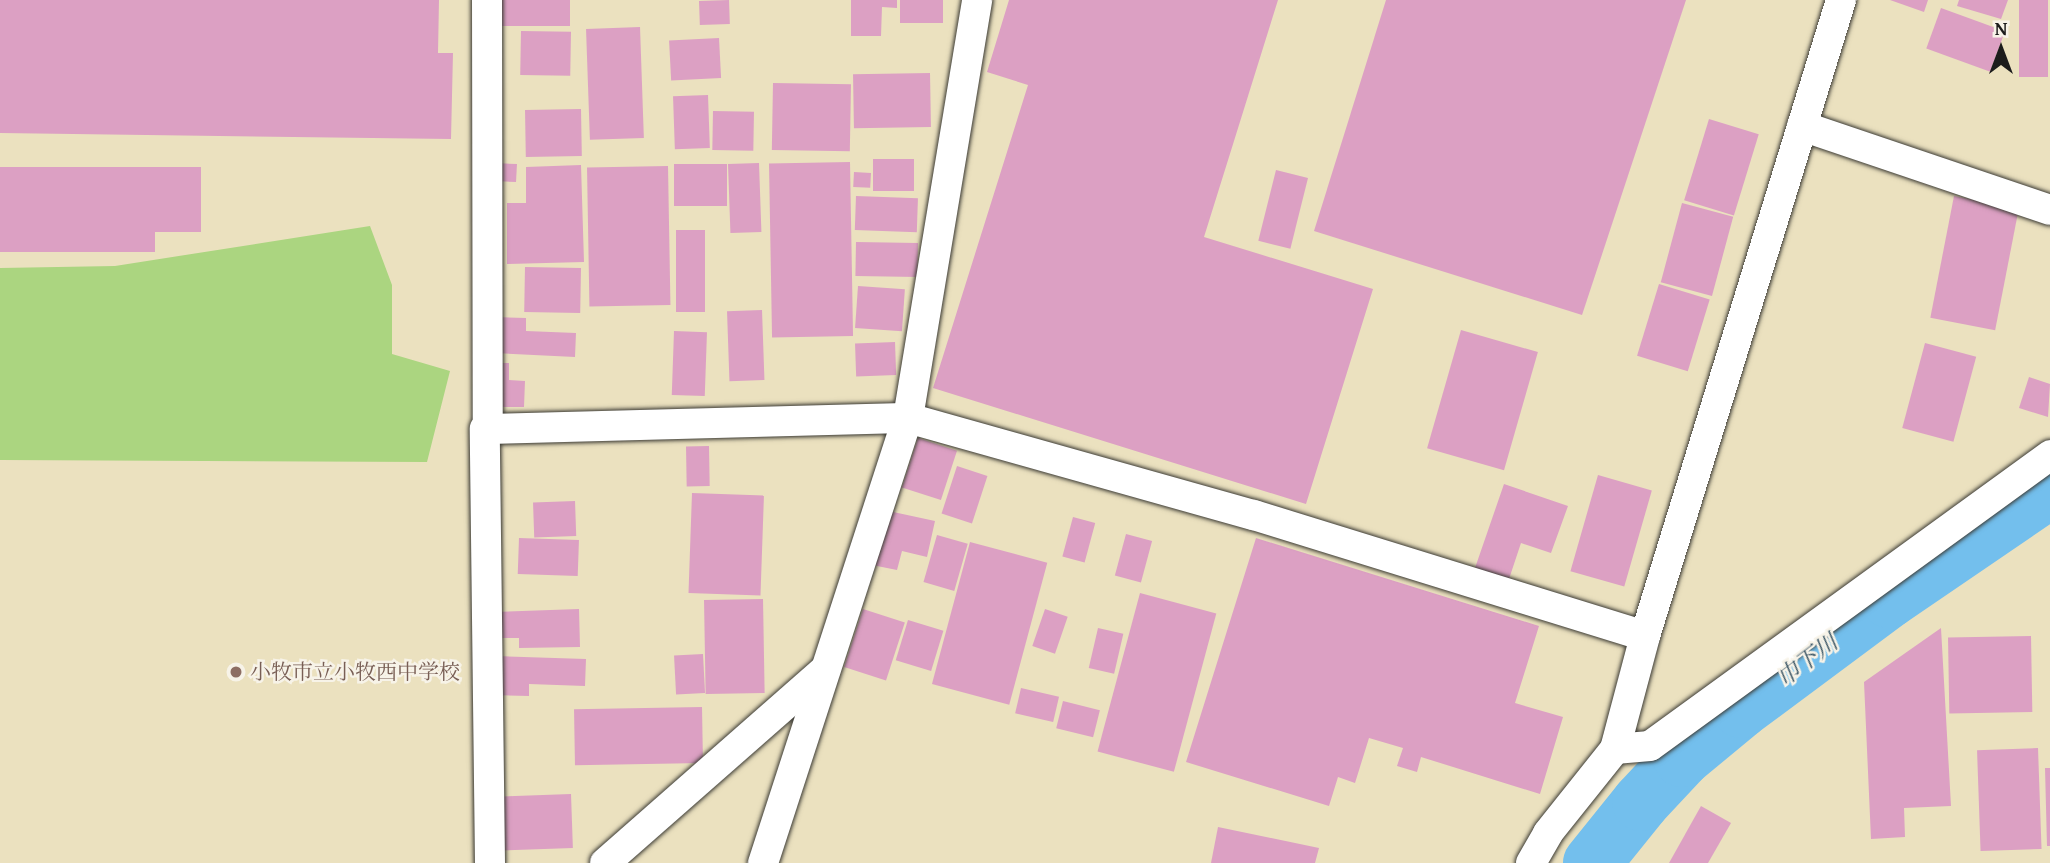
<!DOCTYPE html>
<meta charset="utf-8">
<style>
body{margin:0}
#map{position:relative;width:2050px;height:863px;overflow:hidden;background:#ebe1bf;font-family:"Gentium Book Plus","Noto Serif JP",serif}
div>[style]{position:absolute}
.green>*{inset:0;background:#abd580}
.river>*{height:58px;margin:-29px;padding:0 29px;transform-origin:29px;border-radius:29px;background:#73bfed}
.building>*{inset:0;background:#dca0c3;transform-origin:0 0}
.roads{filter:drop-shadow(0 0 2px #3b3a34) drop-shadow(0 0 2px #3b3a34)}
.street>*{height:30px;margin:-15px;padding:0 15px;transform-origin:15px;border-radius:15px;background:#fff}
.dots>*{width:19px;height:19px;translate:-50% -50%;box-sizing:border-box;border:4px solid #f7f3e8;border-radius:50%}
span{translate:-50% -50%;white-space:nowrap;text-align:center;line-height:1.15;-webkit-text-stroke:5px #f7f3e8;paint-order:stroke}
.education-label{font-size:21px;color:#785e54}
.left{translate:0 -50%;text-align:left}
.water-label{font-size:23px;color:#3a5565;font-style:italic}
.north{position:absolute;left:1966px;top:14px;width:70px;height:70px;-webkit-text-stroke:5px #f7f3e8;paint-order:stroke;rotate:0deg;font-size:19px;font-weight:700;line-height:28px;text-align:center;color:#1c1c1c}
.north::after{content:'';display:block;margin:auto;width:24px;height:32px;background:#1c1c1c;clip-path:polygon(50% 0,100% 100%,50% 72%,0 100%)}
</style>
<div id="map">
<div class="green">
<div style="clip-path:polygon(370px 226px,392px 285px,392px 354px,450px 371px,427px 462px,0 460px,0 268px,115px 266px)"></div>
</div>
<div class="river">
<div style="left:1592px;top:863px;width:78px;rotate:-51.2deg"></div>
<div style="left:1641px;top:802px;width:60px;rotate:-47deg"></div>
<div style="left:1682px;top:758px;width:77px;rotate:-39.7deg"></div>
<div style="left:1741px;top:709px;width:184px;rotate:-36.6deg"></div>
<div style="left:1889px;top:599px;width:195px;rotate:-34.3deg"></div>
</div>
<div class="building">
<div style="clip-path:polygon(0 0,439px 0,438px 53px,453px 53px,451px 139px,0 133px)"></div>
<div style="left:496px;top:0;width:74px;height:26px"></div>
<div style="left:729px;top:0;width:24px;height:30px;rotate:88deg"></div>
<div style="clip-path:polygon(851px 0,897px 0,897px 8px,882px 7px,881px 36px,851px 36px)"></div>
<div style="left:900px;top:0;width:43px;height:23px"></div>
<div style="clip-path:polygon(1009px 0,1278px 0,1204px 237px,1373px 289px,1306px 504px,933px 388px,1028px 85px,987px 72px)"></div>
<div style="clip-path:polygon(1386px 0,1686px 0,1582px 315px,1314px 231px)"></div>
<div style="clip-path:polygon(1890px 0,1928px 0,1924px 12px)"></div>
<div style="clip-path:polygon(1959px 0,2008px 0,2001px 19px,1957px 6px)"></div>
<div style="left:2019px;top:0;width:29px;height:77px"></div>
<div style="left:1941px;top:8px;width:68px;height:43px;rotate:20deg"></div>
<div style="left:640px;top:27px;width:111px;height:54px;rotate:88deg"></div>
<div style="left:521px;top:31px;width:50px;height:44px;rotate:1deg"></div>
<div style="left:719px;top:38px;width:40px;height:50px;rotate:87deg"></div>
<div style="left:930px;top:73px;width:54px;height:77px;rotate:89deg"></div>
<div style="left:773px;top:83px;width:78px;height:67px;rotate:1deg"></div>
<div style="left:708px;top:95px;width:53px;height:35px;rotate:88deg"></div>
<div style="left:581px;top:109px;width:47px;height:56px;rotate:89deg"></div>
<div style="left:713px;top:111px;width:41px;height:39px;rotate:1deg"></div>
<div style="left:1709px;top:119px;width:52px;height:85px;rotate:17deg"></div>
<div style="left:873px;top:159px;width:41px;height:32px"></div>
<div style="left:850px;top:162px;width:174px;height:81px;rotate:89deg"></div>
<div style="left:496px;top:163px;width:21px;height:18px;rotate:3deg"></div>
<div style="left:759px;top:163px;width:69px;height:31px;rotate:88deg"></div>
<div style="left:674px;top:164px;width:53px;height:42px"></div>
<div style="clip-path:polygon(581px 165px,584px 262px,507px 264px,507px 203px,526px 203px,526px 167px)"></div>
<div style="left:668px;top:166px;width:139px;height:81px;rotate:89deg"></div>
<div style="clip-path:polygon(0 167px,201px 167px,201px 232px,155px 232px,155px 252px,0 252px)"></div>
<div style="left:1276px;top:170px;width:33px;height:73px;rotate:14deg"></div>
<div style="left:854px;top:172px;width:17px;height:15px;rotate:3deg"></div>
<div style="left:856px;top:196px;width:62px;height:34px;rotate:2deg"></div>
<div style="left:1954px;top:196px;width:66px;height:124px;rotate:11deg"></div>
<div style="left:1682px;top:203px;width:53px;height:82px;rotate:15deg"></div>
<div style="left:676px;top:230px;width:29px;height:82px"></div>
<div style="left:856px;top:242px;width:62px;height:34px;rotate:1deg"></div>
<div style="left:525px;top:267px;width:56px;height:45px;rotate:1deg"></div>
<div style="left:1659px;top:284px;width:53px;height:75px;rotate:17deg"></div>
<div style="left:858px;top:286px;width:47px;height:42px;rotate:4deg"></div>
<div style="left:762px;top:310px;width:70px;height:35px;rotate:88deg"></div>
<div style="clip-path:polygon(495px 317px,526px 318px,526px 331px,576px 333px,575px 357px,494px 353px)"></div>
<div style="left:1461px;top:330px;width:80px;height:123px;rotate:16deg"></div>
<div style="left:674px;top:331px;width:33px;height:64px;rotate:2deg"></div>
<div style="left:895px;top:342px;width:33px;height:40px;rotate:88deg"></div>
<div style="left:1925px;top:343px;width:53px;height:88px;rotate:15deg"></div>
<div style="clip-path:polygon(494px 363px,509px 363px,509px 380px,525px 381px,524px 407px,493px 407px)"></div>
<div style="clip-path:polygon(2029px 377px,2050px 384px,2048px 417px,2019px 408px)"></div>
<div style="left:918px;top:438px;width:41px;height:52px;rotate:18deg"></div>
<div style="left:709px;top:446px;width:40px;height:23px;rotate:89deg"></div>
<div style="left:957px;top:466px;width:32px;height:50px;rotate:18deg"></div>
<div style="left:1598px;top:475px;width:56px;height:100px;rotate:16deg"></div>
<div style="clip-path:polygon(1504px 484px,1568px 506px,1551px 553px,1521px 543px,1509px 579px,1475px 568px)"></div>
<div style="left:692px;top:493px;width:72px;height:100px;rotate:2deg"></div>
<div style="left:575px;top:501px;width:35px;height:42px;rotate:88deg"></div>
<div style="clip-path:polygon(884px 510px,935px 521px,927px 557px,902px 551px,897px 570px,872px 565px)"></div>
<div style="left:1073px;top:517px;width:23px;height:41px;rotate:15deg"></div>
<div style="left:1126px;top:534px;width:27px;height:43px;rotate:15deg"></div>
<div style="left:937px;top:535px;width:32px;height:49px;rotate:16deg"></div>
<div style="left:519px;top:538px;width:60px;height:36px;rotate:2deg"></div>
<div style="clip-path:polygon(1256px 538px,1539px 626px,1515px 703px,1563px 717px,1540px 794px,1421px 757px,1417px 772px,1397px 766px,1403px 748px,1369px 738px,1355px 783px,1338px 777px,1329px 806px,1186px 762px)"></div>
<div style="left:970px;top:542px;width:80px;height:147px;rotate:15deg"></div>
<div style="left:1140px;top:593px;width:79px;height:164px;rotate:15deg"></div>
<div style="left:763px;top:599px;width:94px;height:59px;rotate:89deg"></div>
<div style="clip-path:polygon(579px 609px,580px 647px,519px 648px,519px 638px,494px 638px,493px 612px)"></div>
<div style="left:863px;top:609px;width:44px;height:61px;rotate:18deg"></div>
<div style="left:1045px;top:609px;width:24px;height:39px;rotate:19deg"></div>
<div style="left:908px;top:620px;width:37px;height:42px;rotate:17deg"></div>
<div style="left:1098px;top:628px;width:26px;height:41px;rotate:13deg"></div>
<div style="clip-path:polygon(1941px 628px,1951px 806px,1904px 808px,1905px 837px,1871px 839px,1864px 682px)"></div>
<div style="left:2031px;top:636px;width:76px;height:83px;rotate:89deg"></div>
<div style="left:703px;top:654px;width:39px;height:29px;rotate:87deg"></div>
<div style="clip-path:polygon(496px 656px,586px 659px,585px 686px,529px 684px,529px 696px,495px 695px)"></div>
<div style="left:1021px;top:688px;width:39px;height:26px;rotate:13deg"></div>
<div style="left:1063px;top:701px;width:38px;height:28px;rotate:14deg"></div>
<div style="left:702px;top:707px;width:56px;height:128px;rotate:89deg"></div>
<div style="left:2038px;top:748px;width:101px;height:61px;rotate:88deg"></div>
<div style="clip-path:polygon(2045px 768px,2050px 768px,2050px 846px,2047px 846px)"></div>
<div style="left:571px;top:794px;width:54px;height:71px;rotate:88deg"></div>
<div style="clip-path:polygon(1701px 806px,1731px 823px,1708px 863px,1669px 863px)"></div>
<div style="clip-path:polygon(1218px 827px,1319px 848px,1315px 863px,1211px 863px)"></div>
</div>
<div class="roads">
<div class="street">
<div style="left:487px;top:0;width:429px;rotate:89.9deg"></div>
<div style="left:1802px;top:126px;width:262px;rotate:18.7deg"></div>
<div style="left:1615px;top:749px;width:35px;rotate:-5deg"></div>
<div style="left:1650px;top:746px;width:495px;rotate:-36deg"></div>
<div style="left:490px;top:863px;width:434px;rotate:-90.7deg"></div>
<div style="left:485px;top:429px;width:423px;rotate:-1.5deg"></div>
<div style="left:908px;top:418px;width:359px;rotate:15.7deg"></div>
<div style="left:1254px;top:515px;width:409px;rotate:17.2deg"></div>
<div style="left:605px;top:863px;width:293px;rotate:-41.3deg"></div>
<div style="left:763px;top:863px;width:468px;rotate:-72deg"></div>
<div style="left:908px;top:418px;width:424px;rotate:-80.6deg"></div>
<div style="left:1531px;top:863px;width:34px;rotate:-60deg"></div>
<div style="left:1548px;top:833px;width:107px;rotate:-51.4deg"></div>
<div style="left:1615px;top:749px;width:117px;rotate:-75.1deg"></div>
<div style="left:1645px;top:636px;width:666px;rotate:-72.87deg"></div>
</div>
</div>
<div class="dots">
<div style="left:236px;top:672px;background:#8d6e63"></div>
</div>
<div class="education-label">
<span class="left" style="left:250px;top:672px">小牧市立小牧西中学校</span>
</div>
<div class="water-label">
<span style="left:1807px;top:660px;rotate:-37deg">巾下川</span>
</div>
<div class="north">N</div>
</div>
